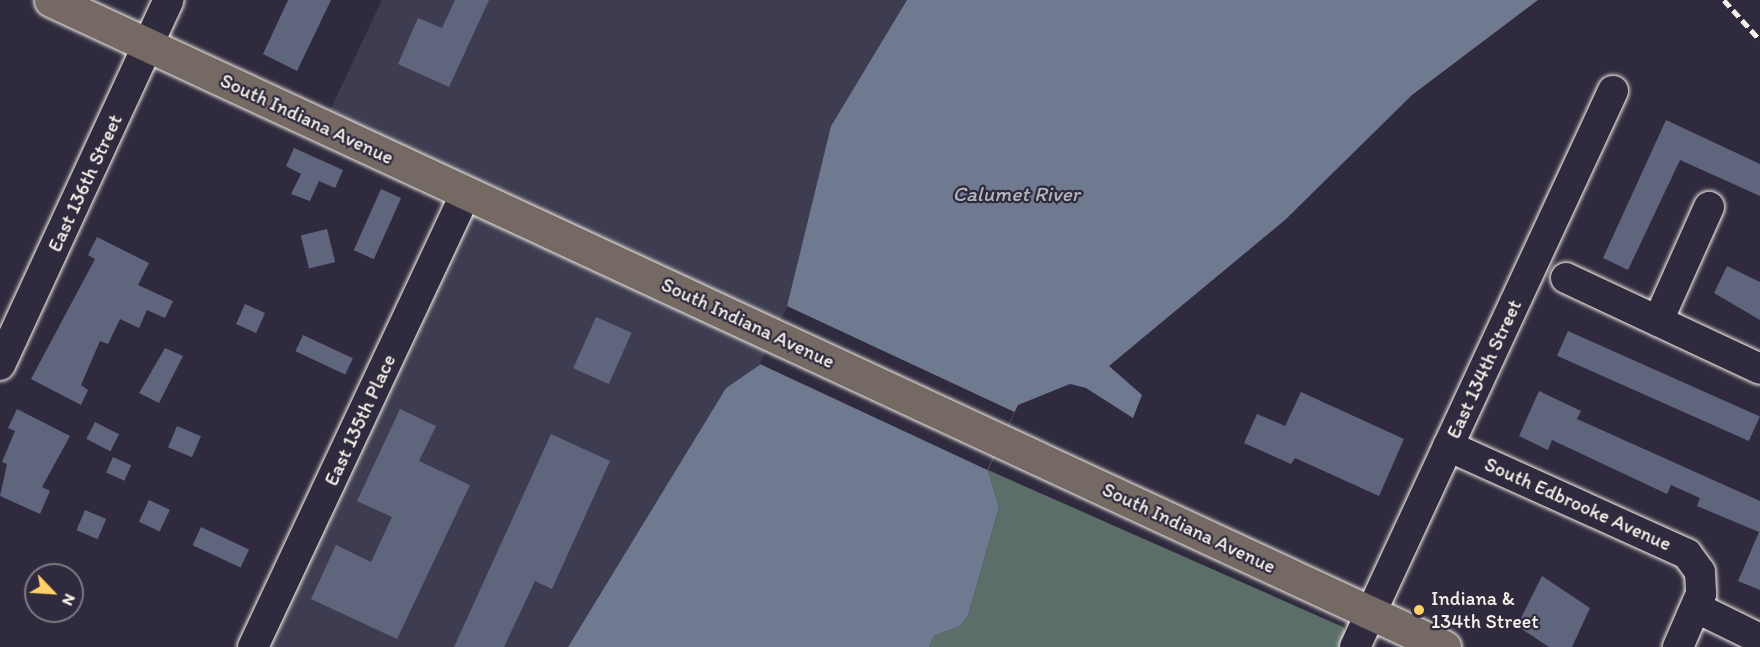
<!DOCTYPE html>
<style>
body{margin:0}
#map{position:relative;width:1760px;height:647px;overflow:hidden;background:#2f2a3d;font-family:Itim,sans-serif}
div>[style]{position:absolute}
.built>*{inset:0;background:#3e3c50}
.green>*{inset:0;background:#5b6f68}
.water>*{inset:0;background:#6f798f}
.pier>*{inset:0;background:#2f2a3d;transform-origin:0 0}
.building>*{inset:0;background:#60657e;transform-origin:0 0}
.roads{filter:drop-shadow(0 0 2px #f4f1e8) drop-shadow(0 0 2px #f4f1e8)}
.minor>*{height:30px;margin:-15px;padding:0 15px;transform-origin:15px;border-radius:15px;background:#2f2a3d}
.major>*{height:33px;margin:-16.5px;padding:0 16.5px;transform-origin:16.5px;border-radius:16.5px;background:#756964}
.rail>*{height:4.5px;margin-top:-2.25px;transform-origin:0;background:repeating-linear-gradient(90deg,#f4f1e8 0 9px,transparent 0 13.5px)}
.dots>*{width:16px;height:16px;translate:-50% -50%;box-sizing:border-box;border:3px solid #2f2a3d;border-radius:50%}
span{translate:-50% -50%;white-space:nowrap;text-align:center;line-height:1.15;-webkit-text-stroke:4.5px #2f2a3d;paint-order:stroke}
.street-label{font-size:20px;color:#f4f1e8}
.poi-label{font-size:20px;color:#f4f1e8}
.left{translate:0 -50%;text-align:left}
.water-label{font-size:21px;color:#b2b5bc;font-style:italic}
.north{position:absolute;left:24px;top:563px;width:60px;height:60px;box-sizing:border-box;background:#2f2a3d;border:2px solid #7e7a81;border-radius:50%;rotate:115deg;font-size:16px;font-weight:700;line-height:24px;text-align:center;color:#f4f1e8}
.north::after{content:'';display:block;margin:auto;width:21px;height:27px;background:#ffd166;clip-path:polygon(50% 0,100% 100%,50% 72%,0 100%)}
</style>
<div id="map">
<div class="built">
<div style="clip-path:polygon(382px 0,907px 0,831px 126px,787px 306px,761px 364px,726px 388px,568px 647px,261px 647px,473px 191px,325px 121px)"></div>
</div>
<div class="green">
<div style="clip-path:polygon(988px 470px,1343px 627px,1349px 637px,1344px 647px,929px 647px,934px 636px,960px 626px,968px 616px,999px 507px)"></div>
</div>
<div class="water">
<div style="clip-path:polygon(907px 0,1538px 0,1412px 95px,1285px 220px,1109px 366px,1142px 395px,1133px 418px,1086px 388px,1070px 384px,1018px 405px,988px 470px,999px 507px,968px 616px,960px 626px,934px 636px,929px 647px,568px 647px,726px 388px,761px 364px,787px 306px,831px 126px)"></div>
</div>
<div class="pier">
<div style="left:787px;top:306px;width:251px;height:64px;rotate:25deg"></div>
</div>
<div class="building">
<div style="clip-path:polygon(288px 0,331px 0,297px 71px,263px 54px)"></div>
<div style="clip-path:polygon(455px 0,489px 0,449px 87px,398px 64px,418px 18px,442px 28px)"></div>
<div style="clip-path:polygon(1666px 120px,1760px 164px,1760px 196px,1680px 160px,1628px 270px,1603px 258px)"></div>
<div style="clip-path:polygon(294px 148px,343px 170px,335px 188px,319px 181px,310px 201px,291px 194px,301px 174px,286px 166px)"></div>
<div style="left:381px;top:189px;width:22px;height:67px;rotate:24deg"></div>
<div style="left:327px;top:229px;width:34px;height:27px;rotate:76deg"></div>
<div style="clip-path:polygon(97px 237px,149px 263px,138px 285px,173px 301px,165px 318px,147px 310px,139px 328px,120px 319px,108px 344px,100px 341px,81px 385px,88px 390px,81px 405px,31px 379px,95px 259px,88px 255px)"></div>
<div style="clip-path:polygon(1727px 266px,1760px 282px,1760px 320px,1714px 293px)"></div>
<div style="left:245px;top:304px;width:22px;height:22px;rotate:24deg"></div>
<div style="left:596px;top:317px;width:39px;height:56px;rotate:24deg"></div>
<div style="left:1568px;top:331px;width:210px;height:27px;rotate:24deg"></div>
<div style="left:303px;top:335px;width:55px;height:18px;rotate:25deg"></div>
<div style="clip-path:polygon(165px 348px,183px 356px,159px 403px,139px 393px)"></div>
<div style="clip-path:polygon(1539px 391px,1581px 411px,1577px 419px,1760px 501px,1760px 590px,1738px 581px,1759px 532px,1697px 506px,1700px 498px,1671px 485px,1667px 494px,1552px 440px,1548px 450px,1519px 436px)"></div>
<div style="clip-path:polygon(1301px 392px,1404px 439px,1379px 496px,1295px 458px,1291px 464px,1244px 443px,1257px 414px,1285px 426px)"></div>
<div style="clip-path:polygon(17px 409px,70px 436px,42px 487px,50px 491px,40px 514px,0 496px,7px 464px,2px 462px,15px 431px,8px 428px)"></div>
<div style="clip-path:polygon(400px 409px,436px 426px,419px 461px,470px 485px,397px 639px,311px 599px,336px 545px,371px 562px,392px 517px,357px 501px)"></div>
<div style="left:95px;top:422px;width:27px;height:19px;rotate:27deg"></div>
<div style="left:177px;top:426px;width:26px;height:23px;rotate:23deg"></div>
<div style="clip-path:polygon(551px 434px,610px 461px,552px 589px,535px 581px,504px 647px,454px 647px)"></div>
<div style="left:113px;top:457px;width:20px;height:17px;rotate:24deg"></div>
<div style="left:149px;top:500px;width:23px;height:24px;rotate:25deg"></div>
<div style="left:85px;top:510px;width:23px;height:22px;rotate:23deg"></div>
<div style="left:201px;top:527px;width:53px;height:20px;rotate:25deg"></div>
<div style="clip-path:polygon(1542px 576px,1590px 608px,1572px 647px,1549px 647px,1517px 626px)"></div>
</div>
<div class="roads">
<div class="minor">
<div style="left:1566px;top:278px;width:214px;rotate:25.1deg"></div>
<div style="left:1658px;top:321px;width:125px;rotate:-65.9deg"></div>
<div style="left:0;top:365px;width:402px;rotate:-65.2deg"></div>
<div style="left:1448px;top:446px;width:262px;rotate:24.3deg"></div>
<div style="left:1687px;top:554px;width:22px;rotate:54deg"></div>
<div style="left:1700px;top:572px;width:22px;rotate:87deg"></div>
<div style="left:1701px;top:594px;width:58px;rotate:113.5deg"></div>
<div style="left:1697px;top:608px;width:70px;rotate:26.2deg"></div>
<div style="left:253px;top:647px;width:501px;rotate:-64.87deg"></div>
<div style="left:1355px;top:647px;width:613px;rotate:-65.11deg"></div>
</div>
<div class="major">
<div style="left:51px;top:0;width:1536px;rotate:24.91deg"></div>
</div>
</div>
<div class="rail">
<div style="left:1724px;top:0;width:54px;rotate:48deg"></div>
</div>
<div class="dots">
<div style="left:1419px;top:610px;background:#ffd166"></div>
</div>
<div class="street-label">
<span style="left:307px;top:119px;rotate:25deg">South Indiana Avenue</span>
<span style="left:85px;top:183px;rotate:-65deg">East 136th Street</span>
<span style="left:748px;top:323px;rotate:25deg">South Indiana Avenue</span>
<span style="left:1484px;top:369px;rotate:-65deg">East 134th Street</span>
<span style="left:360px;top:420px;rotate:-65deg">East 135th Place</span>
<span style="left:1578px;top:504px;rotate:24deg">South Edbrooke Avenue</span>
<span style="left:1189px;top:528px;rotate:25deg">South Indiana Avenue</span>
</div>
<div class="poi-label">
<span class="left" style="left:1431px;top:610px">Indiana &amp;<br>134th Street</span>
</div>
<div class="water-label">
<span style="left:1016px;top:194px">Calumet River</span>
</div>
<div class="north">N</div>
</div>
